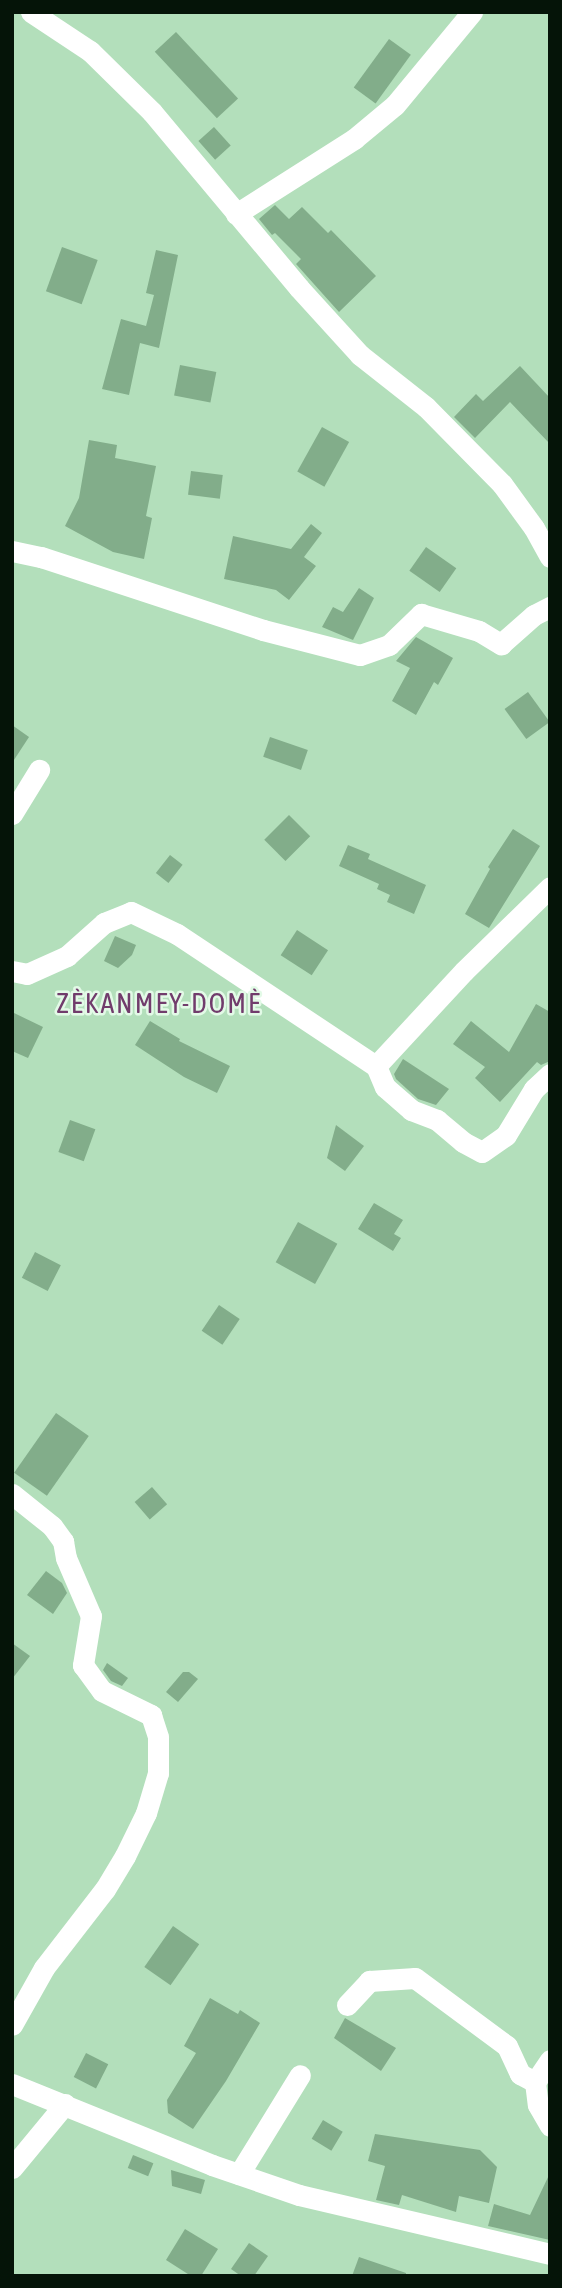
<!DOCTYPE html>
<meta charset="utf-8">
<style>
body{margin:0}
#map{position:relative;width:562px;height:2288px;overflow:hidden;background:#b3dfbb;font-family:"Asap Condensed",sans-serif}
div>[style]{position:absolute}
.building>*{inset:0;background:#82ad8a;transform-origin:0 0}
.street>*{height:21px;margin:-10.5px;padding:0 10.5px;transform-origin:10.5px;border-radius:10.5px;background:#fff}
span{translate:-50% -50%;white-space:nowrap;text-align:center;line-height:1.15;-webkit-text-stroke:5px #e3fae7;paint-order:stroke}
.quarter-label{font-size:28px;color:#713c6c;letter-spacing:2px}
.frame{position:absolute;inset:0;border:14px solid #051408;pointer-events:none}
</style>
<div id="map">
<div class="building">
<div style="left:176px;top:32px;width:91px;height:29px;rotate:47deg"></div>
<div style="left:389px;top:39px;width:27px;height:60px;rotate:36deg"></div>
<div style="left:214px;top:127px;width:25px;height:21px;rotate:48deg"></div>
<div style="clip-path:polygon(275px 205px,289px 219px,302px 207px,328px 233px,331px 230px,376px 276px,339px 312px,296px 264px,301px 259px,275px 233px,272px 235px,259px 219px)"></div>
<div style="left:62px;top:247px;width:38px;height:47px;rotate:20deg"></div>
<div style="clip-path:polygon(156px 250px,178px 255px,159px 348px,140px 343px,129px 395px,102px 389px,121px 319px,146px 326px,154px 295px,146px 293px)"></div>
<div style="left:180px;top:365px;width:37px;height:31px;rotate:11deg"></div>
<div style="clip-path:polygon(520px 366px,550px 398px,550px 444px,510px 402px,475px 438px,454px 417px,476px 394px,483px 401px)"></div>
<div style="left:322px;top:427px;width:31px;height:51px;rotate:29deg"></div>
<div style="clip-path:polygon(89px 440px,117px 445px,115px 458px,156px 466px,146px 516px,152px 518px,144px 559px,113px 552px,65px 526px,79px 498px)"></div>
<div style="left:191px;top:471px;width:32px;height:24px;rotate:7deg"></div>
<div style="clip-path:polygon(311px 524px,322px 533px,304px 557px,316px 566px,289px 600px,276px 590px,224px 579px,233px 536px,291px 549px)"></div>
<div style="left:426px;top:547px;width:37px;height:29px;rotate:35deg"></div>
<div style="clip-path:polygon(359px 588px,374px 598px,353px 640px,322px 627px,333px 607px,343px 612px)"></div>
<div style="clip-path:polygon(416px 637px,453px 658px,438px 685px,434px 682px,416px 715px,392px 701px,410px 668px,396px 661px)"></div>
<div style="left:528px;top:692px;width:37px;height:29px;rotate:54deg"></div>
<div style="clip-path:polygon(12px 725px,29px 737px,12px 763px)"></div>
<div style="left:270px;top:737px;width:40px;height:21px;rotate:19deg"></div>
<div style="left:289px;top:815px;width:30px;height:35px;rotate:45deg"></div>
<div style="clip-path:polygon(513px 829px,540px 846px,489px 928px,465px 914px,490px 869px,488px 867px)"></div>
<div style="clip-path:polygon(348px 845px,370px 854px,368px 859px,426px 885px,414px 914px,387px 902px,390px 895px,377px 889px,379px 884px,339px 866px)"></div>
<div style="left:170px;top:855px;width:16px;height:23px;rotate:38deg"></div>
<div style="left:297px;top:930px;width:37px;height:30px;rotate:33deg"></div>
<div style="clip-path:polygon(115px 936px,136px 945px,132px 955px,118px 968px,104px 961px)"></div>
<div style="clip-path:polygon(536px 1004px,550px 1012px,550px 1061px,541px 1065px,537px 1062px,500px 1102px,475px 1078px,485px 1067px,453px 1044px,471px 1021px,509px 1052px)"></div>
<div style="clip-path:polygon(12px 1012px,43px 1027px,28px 1058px,12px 1051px)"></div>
<div style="clip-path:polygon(150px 1021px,180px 1039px,179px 1041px,230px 1066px,217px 1093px,184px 1077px,135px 1045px)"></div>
<div style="clip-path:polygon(403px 1059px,449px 1089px,436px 1105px,418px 1099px,396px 1079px,394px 1074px)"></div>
<div style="left:70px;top:1120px;width:27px;height:34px;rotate:20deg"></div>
<div style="clip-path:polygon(336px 1125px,364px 1146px,345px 1171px,327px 1158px)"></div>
<div style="clip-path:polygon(374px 1203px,403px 1220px,394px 1234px,401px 1238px,393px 1251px,358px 1229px)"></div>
<div style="left:298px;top:1222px;width:45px;height:46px;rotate:29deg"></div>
<div style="left:35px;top:1252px;width:29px;height:29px;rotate:27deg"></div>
<div style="left:219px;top:1305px;width:25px;height:31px;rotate:34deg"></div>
<div style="left:56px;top:1413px;width:40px;height:73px;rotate:35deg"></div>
<div style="left:152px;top:1487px;width:23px;height:23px;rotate:49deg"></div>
<div style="clip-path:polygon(46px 1571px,62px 1583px,67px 1593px,53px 1614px,27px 1595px)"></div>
<div style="clip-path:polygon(12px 1643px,30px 1656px,12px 1679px)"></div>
<div style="clip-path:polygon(107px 1663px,128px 1678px,122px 1686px,111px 1681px,103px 1670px)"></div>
<div style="clip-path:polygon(183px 1672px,189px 1672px,198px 1679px,178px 1702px,166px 1692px)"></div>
<div style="left:173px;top:1926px;width:32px;height:50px;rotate:35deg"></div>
<div style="clip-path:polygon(210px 1998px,238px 2014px,240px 2010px,260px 2023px,226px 2081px,193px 2129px,168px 2113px,167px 2100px,196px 2053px,184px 2046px)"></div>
<div style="clip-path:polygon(345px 2018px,396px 2048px,381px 2071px,334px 2038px)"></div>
<div style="left:86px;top:2053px;width:25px;height:27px;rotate:27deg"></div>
<div style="left:323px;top:2120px;width:23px;height:22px;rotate:31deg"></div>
<div style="clip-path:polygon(375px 2134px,480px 2150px,497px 2167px,489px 2203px,459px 2196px,456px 2212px,402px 2195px,399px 2205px,376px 2200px,385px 2166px,368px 2161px)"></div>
<div style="left:133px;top:2155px;width:22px;height:14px;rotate:22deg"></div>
<div style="clip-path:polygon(171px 2170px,205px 2180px,201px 2194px,172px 2186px)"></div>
<div style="clip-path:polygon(550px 2173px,550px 2240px,488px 2226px,494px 2204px,530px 2215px)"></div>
<div style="clip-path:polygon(185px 2229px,218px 2249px,201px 2276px,191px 2276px,166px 2260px)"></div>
<div style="clip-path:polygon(249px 2243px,268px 2256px,254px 2276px,241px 2276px,231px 2269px)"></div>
<div style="clip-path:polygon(359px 2257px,406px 2273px,406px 2276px,352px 2276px)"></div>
</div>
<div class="street">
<div style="left:31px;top:12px;width:71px;rotate:33.5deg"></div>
<div style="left:90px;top:51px;width:87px;rotate:44.5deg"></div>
<div style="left:152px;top:112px;width:229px;rotate:50.1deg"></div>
<div style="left:299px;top:288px;width:91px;rotate:47.7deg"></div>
<div style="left:360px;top:355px;width:84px;rotate:38.2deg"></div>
<div style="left:426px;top:407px;width:108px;rotate:45.4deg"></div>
<div style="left:502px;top:484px;width:54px;rotate:54deg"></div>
<div style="left:534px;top:528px;width:33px;rotate:61deg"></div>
<div style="left:236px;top:214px;width:140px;rotate:-32.4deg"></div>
<div style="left:354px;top:139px;width:53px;rotate:-39.7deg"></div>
<div style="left:395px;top:105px;width:121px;rotate:-50.4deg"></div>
<div style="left:12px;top:551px;width:30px;rotate:12deg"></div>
<div style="left:41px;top:557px;width:234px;rotate:18.2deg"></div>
<div style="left:263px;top:630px;width:100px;rotate:14.5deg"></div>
<div style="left:360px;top:655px;width:31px;rotate:-19deg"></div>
<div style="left:389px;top:645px;width:45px;rotate:-44.1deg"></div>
<div style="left:421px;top:614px;width:60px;rotate:16.3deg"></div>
<div style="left:479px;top:631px;width:26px;rotate:31deg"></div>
<div style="left:501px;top:644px;width:44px;rotate:-41.3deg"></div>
<div style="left:534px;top:615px;width:18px;rotate:-27deg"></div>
<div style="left:12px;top:814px;width:52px;rotate:-58.5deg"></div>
<div style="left:12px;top:971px;width:15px;rotate:11deg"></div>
<div style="left:27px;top:974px;width:44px;rotate:-24.2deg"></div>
<div style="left:67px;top:956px;width:50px;rotate:-41.7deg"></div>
<div style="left:104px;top:923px;width:29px;rotate:-22deg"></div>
<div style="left:131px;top:912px;width:51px;rotate:25.6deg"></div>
<div style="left:177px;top:934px;width:239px;rotate:33.6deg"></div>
<div style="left:376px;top:1066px;width:23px;rotate:67deg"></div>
<div style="left:385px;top:1087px;width:35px;rotate:41deg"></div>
<div style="left:411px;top:1110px;width:28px;rotate:21deg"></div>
<div style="left:437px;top:1120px;width:34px;rotate:40deg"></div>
<div style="left:463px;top:1142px;width:21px;rotate:28deg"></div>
<div style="left:482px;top:1152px;width:29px;rotate:-35deg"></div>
<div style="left:506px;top:1135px;width:54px;rotate:-58.7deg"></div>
<div style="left:534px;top:1089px;width:22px;rotate:-43deg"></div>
<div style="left:376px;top:1066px;width:129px;rotate:-47.2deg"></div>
<div style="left:464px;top:971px;width:120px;rotate:-44.3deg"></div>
<div style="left:12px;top:1494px;width:51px;rotate:38.7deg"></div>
<div style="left:52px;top:1526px;width:19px;rotate:54deg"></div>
<div style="left:63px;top:1541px;width:17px;rotate:80deg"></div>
<div style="left:66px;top:1558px;width:63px;rotate:66.7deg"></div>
<div style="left:91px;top:1616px;width:50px;rotate:99.3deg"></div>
<div style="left:83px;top:1665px;width:32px;rotate:54deg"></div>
<div style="left:102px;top:1691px;width:55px;rotate:26.1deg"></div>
<div style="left:151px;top:1715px;width:23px;rotate:72deg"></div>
<div style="left:158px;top:1737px;width:36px;rotate:90deg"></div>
<div style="left:158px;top:1773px;width:42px;rotate:106.7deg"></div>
<div style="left:146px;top:1813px;width:48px;rotate:116deg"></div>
<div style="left:125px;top:1856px;width:39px;rotate:121deg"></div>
<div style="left:105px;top:1889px;width:100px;rotate:127.7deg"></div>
<div style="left:44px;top:1968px;width:65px;rotate:119.3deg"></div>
<div style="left:347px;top:2005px;width:33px;rotate:-47deg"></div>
<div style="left:369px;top:1981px;width:46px;rotate:-3.7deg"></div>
<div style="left:415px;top:1978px;width:114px;rotate:36.5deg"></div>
<div style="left:507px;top:2046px;width:31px;rotate:65deg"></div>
<div style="left:520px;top:2074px;width:17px;rotate:28deg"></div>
<div style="left:550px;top:2060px;width:27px;rotate:124deg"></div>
<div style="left:535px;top:2082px;width:23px;rotate:83deg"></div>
<div style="left:538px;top:2105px;width:24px;rotate:60deg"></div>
<div style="left:12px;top:2084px;width:216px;rotate:22deg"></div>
<div style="left:212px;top:2165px;width:92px;rotate:19deg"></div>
<div style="left:299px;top:2195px;width:258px;rotate:13.2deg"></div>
<div style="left:12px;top:2168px;width:83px;rotate:-50.4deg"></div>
<div style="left:239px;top:2174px;width:116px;rotate:-58.4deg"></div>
</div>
<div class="quarter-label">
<span style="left:159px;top:1003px">ZÈKANMEY-DOMÈ</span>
</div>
<div class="frame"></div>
</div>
